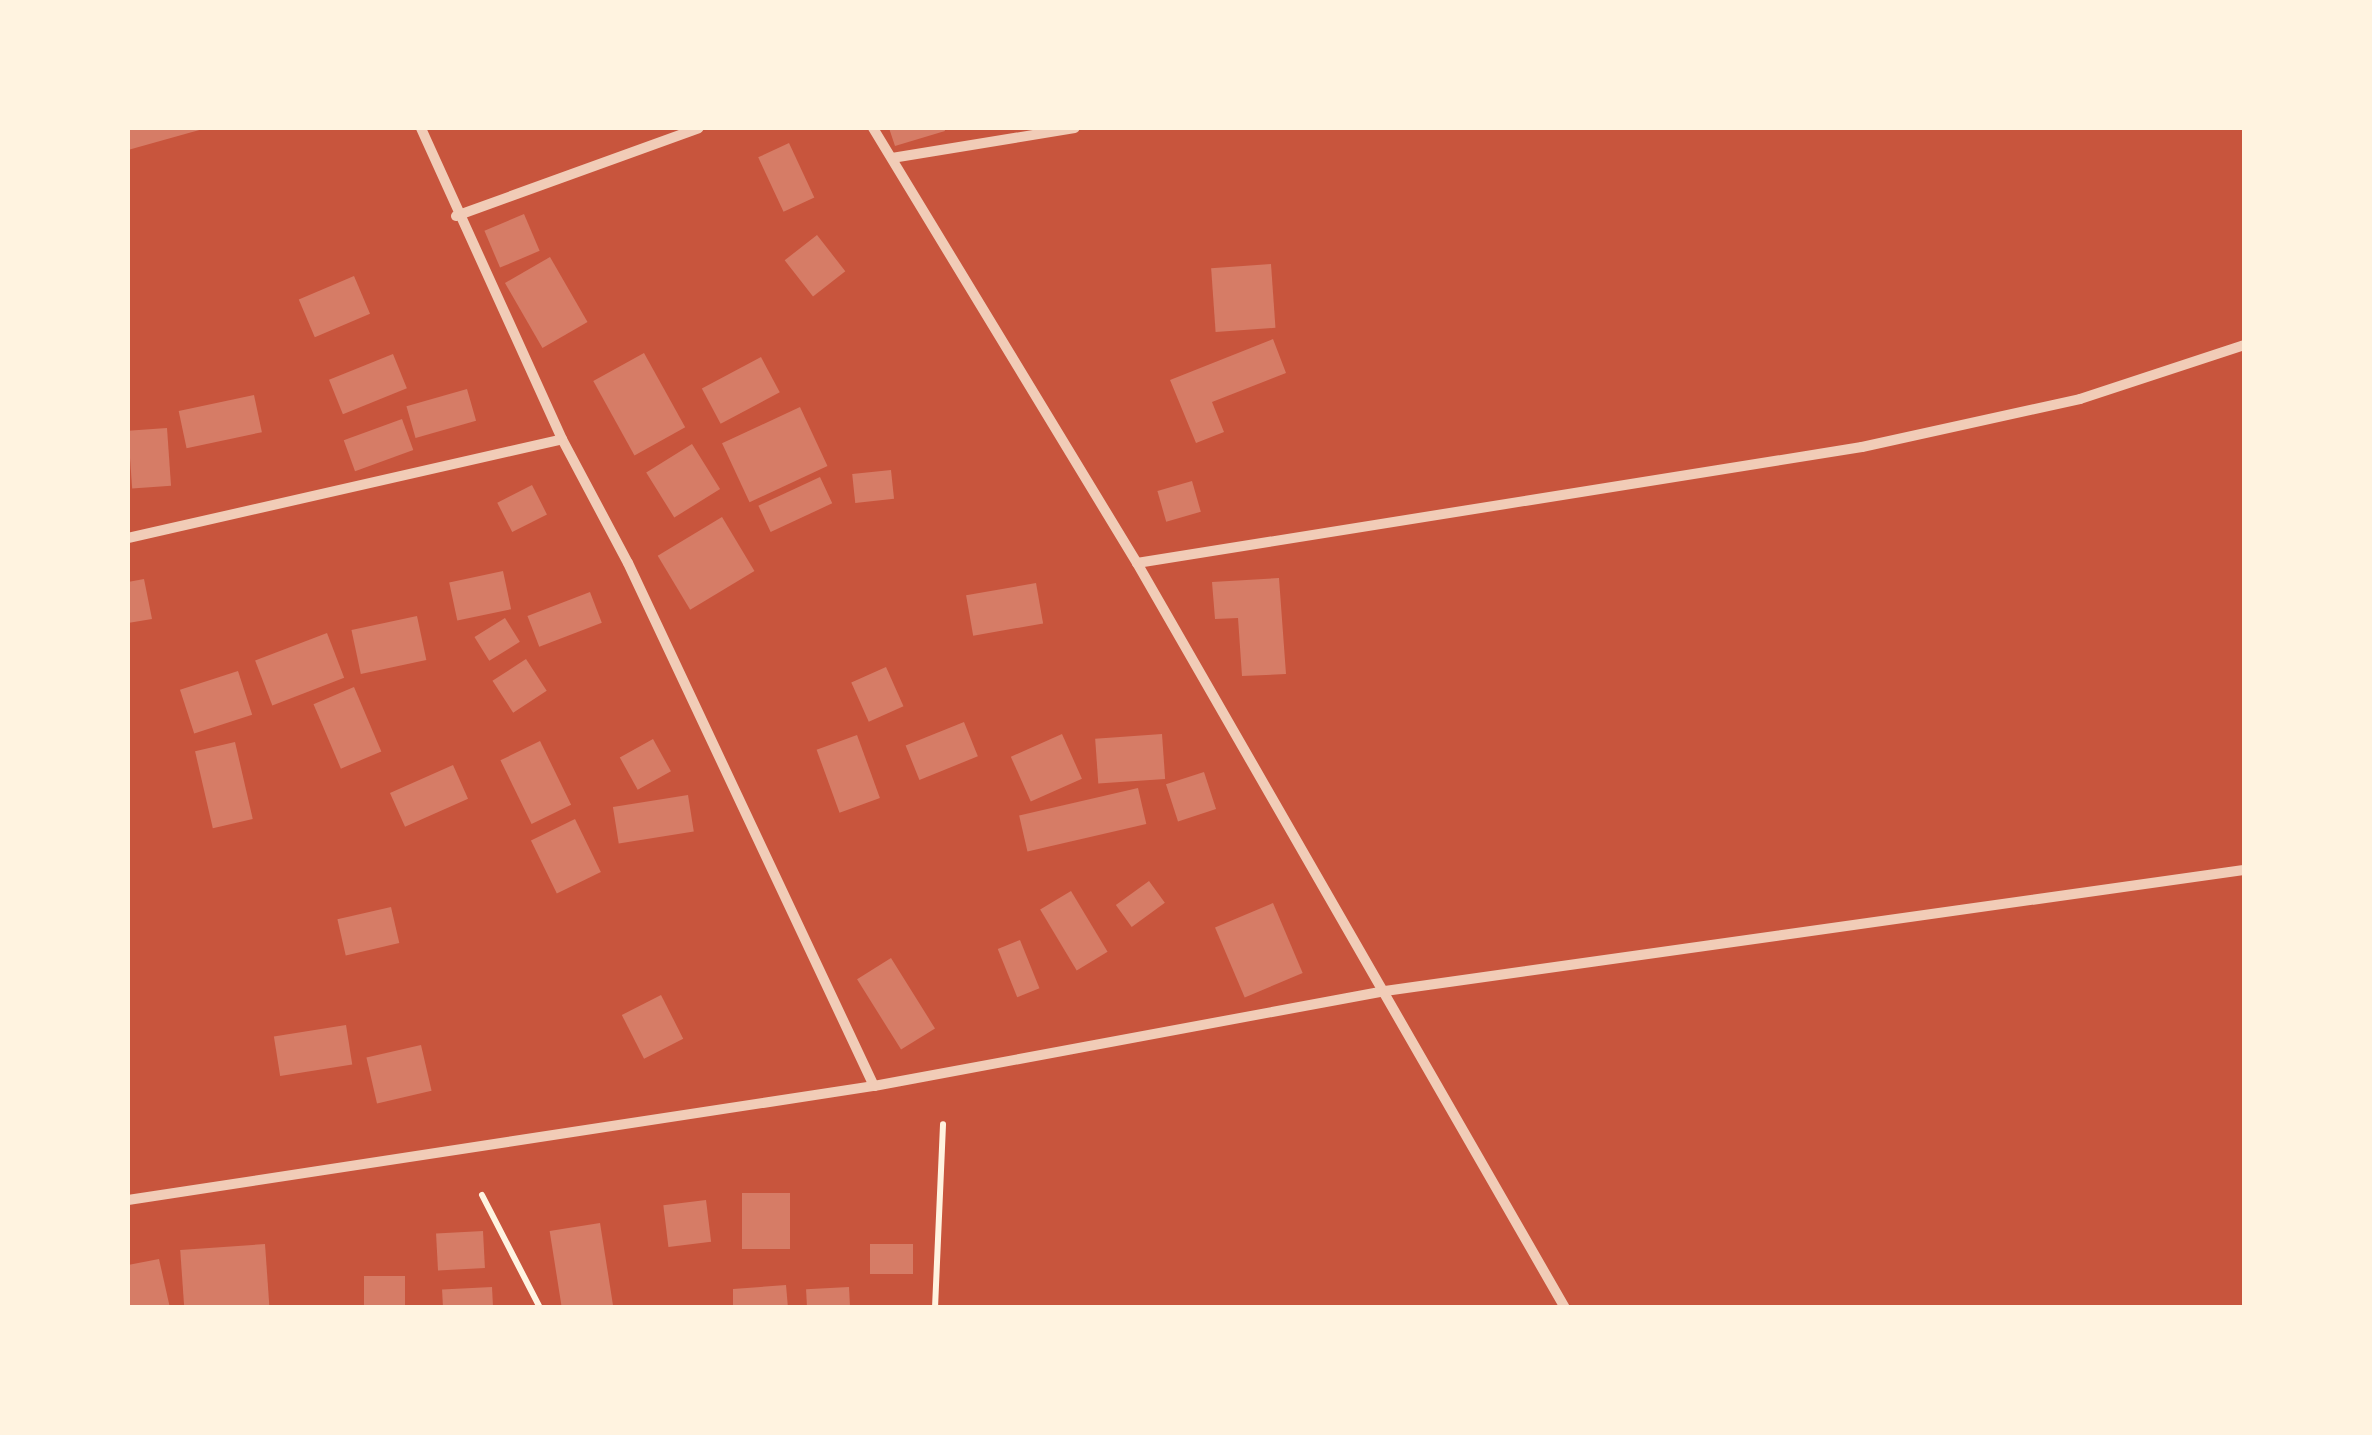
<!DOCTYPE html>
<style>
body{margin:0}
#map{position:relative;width:2372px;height:1435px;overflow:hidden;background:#c8553d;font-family:"Fira Sans Condensed",sans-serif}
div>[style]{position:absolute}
.building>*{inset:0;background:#d67c66;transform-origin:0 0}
.path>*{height:6px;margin:-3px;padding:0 3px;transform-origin:3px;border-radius:3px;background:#fff3e0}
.minor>*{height:10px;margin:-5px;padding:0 5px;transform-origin:5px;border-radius:5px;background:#f1ccb7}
span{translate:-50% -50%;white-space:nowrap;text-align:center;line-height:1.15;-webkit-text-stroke:8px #fff3e0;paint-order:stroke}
.frame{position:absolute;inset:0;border:130px solid #fff3e0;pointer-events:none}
</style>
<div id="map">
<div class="building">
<div style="clip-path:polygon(128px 128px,203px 128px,203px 129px,128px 150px)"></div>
<div style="clip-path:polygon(889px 128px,944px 128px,945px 131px,895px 146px)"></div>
<div style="left:789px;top:143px;width:60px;height:34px;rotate:65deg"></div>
<div style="left:524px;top:214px;width:40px;height:43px;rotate:67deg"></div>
<div style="left:817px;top:235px;width:46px;height:41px;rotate:52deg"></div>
<div style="left:550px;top:257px;width:75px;height:52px;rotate:60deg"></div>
<div style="left:1271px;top:264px;width:64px;height:60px;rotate:86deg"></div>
<div style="left:354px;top:276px;width:41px;height:60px;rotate:67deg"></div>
<div style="clip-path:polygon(1273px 339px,1286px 373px,1212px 402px,1224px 432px,1196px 443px,1170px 380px)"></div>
<div style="left:644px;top:353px;width:85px;height:58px;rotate:61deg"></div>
<div style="left:393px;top:354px;width:37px;height:69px;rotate:68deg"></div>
<div style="left:761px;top:357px;width:40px;height:67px;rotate:62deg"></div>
<div style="left:467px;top:389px;width:33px;height:63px;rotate:74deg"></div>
<div style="left:254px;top:395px;width:38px;height:77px;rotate:78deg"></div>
<div style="left:800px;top:407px;width:65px;height:86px;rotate:65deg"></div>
<div style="left:402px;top:419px;width:33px;height:62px;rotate:70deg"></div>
<div style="left:167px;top:428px;width:58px;height:39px;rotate:86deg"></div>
<div style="left:692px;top:444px;width:53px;height:54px;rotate:58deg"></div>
<div style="left:891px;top:470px;width:29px;height:39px;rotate:84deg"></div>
<div style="left:820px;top:477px;width:29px;height:68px;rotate:65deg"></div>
<div style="left:1192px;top:481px;width:32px;height:36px;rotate:74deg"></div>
<div style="left:532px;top:485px;width:33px;height:39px;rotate:63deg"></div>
<div style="left:722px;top:517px;width:63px;height:75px;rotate:59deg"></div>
<div style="left:503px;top:571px;width:39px;height:55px;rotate:78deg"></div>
<div style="clip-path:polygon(1279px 578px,1286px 674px,1242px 676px,1238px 618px,1215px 619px,1212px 582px)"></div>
<div style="clip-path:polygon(144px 579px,152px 619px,128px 623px,128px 582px)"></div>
<div style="left:1036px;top:583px;width:41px;height:71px;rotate:80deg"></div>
<div style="left:590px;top:592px;width:33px;height:67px;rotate:69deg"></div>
<div style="left:417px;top:616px;width:45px;height:67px;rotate:78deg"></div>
<div style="left:505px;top:618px;width:28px;height:36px;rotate:58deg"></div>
<div style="left:327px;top:633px;width:48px;height:77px;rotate:69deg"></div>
<div style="left:526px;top:659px;width:38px;height:40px;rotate:57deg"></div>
<div style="left:886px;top:667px;width:43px;height:38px;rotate:66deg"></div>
<div style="left:238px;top:671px;width:46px;height:61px;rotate:72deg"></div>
<div style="left:354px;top:687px;width:70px;height:44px;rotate:67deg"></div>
<div style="left:964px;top:722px;width:37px;height:63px;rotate:68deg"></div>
<div style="left:1062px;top:734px;width:49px;height:56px;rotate:66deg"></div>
<div style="left:1162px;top:734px;width:45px;height:67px;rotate:86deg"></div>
<div style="left:857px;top:735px;width:67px;height:43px;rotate:70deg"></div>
<div style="left:653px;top:739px;width:37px;height:38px;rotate:61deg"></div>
<div style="left:540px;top:741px;width:71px;height:44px;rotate:64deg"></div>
<div style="left:235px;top:742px;width:79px;height:41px;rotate:77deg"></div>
<div style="left:453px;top:765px;width:37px;height:69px;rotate:66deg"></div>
<div style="left:1204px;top:772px;width:39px;height:40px;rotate:72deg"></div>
<div style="left:1138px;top:788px;width:37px;height:122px;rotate:77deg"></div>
<div style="left:688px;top:795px;width:37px;height:76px;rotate:81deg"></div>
<div style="left:575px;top:819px;width:59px;height:49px;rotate:64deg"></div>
<div style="left:1149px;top:881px;width:27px;height:41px;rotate:54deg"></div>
<div style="left:1071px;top:891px;width:71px;height:36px;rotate:59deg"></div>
<div style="left:1273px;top:903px;width:76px;height:63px;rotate:67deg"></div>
<div style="left:391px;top:907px;width:37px;height:55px;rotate:77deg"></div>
<div style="left:1020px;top:940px;width:52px;height:24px;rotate:68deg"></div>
<div style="left:891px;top:958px;width:83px;height:40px;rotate:58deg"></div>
<div style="left:661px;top:995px;width:49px;height:44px;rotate:63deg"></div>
<div style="left:346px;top:1025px;width:40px;height:73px;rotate:81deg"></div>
<div style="left:421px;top:1045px;width:47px;height:56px;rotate:77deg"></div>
<div style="left:742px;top:1193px;width:48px;height:56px"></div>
<div style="left:706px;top:1200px;width:42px;height:43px;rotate:83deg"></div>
<div style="left:600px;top:1223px;width:84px;height:51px;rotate:81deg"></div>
<div style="left:483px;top:1231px;width:37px;height:47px;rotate:87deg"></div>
<div style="left:265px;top:1244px;width:64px;height:85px;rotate:86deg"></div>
<div style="left:870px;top:1244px;width:43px;height:30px"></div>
<div style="clip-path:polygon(159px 1259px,170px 1308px,128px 1308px,128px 1265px)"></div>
<div style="left:364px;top:1276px;width:41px;height:32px"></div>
<div style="clip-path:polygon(786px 1285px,788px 1308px,733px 1308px,733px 1289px)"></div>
<div style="left:492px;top:1287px;width:21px;height:50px;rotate:87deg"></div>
<div style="left:849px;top:1287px;width:21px;height:43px;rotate:87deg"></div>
</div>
<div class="path">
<div style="left:482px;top:1195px;width:127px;rotate:62.8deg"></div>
<div style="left:935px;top:1308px;width:184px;rotate:-87.5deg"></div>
</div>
<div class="minor">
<div style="left:873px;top:128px;width:509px;rotate:58.75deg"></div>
<div style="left:1137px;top:563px;width:859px;rotate:60.12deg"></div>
<div style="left:892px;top:158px;width:185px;rotate:-9.3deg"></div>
<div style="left:456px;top:216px;width:258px;rotate:-19.9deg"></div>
<div style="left:562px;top:439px;width:140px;rotate:62deg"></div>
<div style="left:628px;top:563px;width:578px;rotate:64.81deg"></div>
<div style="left:128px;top:538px;width:445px;rotate:-12.8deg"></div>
<div style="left:562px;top:439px;width:341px;rotate:-114.4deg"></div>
<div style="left:1137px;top:563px;width:734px;rotate:-9.09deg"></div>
<div style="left:1862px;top:447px;width:223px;rotate:-12.4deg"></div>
<div style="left:2080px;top:399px;width:173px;rotate:-18.2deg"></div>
<div style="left:128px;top:1200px;width:755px;rotate:-8.69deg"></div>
<div style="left:874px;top:1086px;width:520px;rotate:-10.53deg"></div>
<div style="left:1385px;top:991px;width:867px;rotate:-8.02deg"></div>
</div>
<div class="frame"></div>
</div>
